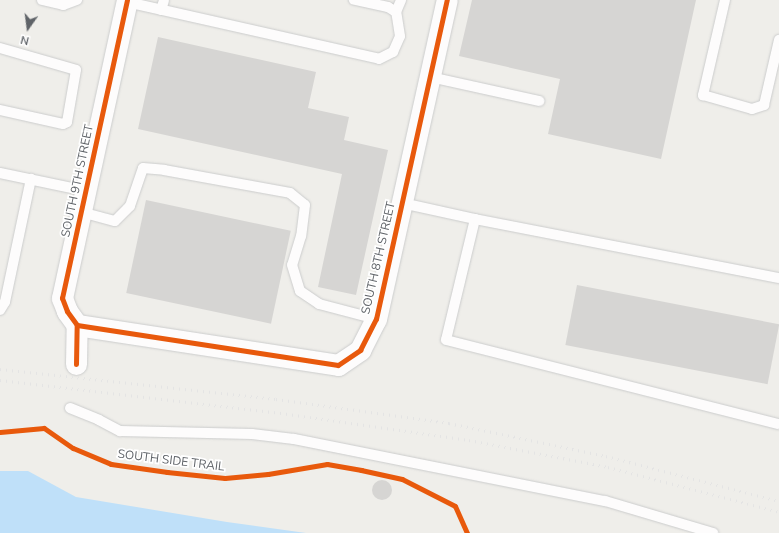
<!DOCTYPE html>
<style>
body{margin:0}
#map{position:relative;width:779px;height:533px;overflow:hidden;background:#efeeea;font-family:"Nunito Sans",sans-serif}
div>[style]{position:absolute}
.water>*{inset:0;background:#bfe0f9}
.building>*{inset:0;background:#d6d5d3;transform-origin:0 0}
.round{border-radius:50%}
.roads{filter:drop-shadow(0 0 1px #cbcccc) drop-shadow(0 0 1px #cbcccc)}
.lane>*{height:10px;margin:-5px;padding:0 5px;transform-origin:5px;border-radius:5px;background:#fdfcfc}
.street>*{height:21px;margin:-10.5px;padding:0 10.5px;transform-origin:10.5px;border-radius:10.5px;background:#fdfcfc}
.rail>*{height:3px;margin-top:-1.5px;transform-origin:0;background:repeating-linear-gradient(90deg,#e4e4e4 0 1px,transparent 0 6px)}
.cycleway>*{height:5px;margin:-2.5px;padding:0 2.5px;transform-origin:2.5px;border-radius:2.5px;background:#e8590c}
span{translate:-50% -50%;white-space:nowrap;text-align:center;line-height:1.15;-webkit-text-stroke:3.5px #fff;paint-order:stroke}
.street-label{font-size:12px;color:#5f6368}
.north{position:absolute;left:8px;top:8px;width:40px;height:40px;-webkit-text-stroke:3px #fff;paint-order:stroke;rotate:194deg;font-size:11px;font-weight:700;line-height:16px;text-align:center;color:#5f6368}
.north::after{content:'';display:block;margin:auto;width:14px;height:18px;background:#5f6368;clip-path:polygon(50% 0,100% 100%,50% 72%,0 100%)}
</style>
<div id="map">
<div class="water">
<div style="clip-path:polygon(0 471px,28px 471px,76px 497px,227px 522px,306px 533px,0 533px)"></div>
</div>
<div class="building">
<div style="clip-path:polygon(472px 0,696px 0,661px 159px,548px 134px,560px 79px,459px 56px)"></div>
<div style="clip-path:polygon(158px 37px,316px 72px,308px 108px,349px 117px,344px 140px,388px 150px,356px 295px,318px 287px,342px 174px,138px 129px)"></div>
<div style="left:146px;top:200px;width:148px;height:95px;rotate:12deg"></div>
<div style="left:577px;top:285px;width:206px;height:61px;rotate:11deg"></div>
<div class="round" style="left:372px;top:480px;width:20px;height:20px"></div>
</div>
<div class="roads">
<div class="lane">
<div style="left:42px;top:0;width:22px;rotate:13deg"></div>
<div style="left:63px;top:5px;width:15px;rotate:-20deg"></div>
<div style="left:725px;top:0;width:98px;rotate:103deg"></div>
<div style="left:703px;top:95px;width:51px;rotate:15.9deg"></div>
<div style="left:752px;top:109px;width:13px;rotate:-18deg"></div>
<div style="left:764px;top:105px;width:67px;rotate:-77deg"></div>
<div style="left:127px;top:2px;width:258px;rotate:12.7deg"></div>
<div style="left:379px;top:59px;width:16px;rotate:-27deg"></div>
<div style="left:393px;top:52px;width:17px;rotate:-66deg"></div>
<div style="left:400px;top:36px;width:24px;rotate:-99deg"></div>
<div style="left:396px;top:12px;width:9px;rotate:-148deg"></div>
<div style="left:388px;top:7px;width:35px;rotate:-168deg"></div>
<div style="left:161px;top:10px;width:10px;rotate:-73deg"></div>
<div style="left:396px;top:12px;width:13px;rotate:-67deg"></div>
<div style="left:0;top:48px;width:79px;rotate:16.1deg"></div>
<div style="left:76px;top:70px;width:53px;rotate:99.8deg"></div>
<div style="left:67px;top:122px;width:4px;rotate:153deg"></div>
<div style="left:63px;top:124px;width:65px;rotate:-167.5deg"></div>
<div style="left:430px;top:77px;width:112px;rotate:12.4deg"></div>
<div style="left:0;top:173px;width:88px;rotate:11.8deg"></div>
<div style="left:402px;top:203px;width:75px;rotate:12.4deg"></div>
<div style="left:475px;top:219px;width:124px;rotate:103.5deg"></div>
<div style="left:446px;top:340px;width:343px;rotate:14.2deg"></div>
<div style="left:81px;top:212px;width:35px;rotate:15deg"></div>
<div style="left:115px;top:221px;width:21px;rotate:-45deg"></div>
<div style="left:130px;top:206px;width:40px;rotate:-71.1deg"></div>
<div style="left:143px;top:168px;width:21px;rotate:5deg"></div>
<div style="left:164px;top:170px;width:128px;rotate:10.3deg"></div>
<div style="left:290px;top:193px;width:19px;rotate:39deg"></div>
<div style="left:305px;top:205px;width:31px;rotate:97deg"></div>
<div style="left:301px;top:236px;width:30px;rotate:107deg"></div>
<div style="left:292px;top:265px;width:27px;rotate:73deg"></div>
<div style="left:300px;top:291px;width:23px;rotate:34deg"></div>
<div style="left:319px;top:304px;width:59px;rotate:14.7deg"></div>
<div style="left:475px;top:219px;width:310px;rotate:11deg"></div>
<div style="left:0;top:310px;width:9px;rotate:-58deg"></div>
<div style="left:5px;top:302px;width:126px;rotate:-78.1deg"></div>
<div style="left:70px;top:408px;width:31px;rotate:22deg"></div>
<div style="left:99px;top:420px;width:24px;rotate:28deg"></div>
<div style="left:120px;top:431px;width:132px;rotate:1.3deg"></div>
<div style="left:252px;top:434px;width:42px;rotate:6.8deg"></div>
<div style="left:294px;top:439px;width:317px;rotate:11.3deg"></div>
<div style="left:605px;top:501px;width:113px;rotate:16.5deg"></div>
</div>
<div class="street">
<div style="left:77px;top:325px;width:264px;rotate:8.7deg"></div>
<div style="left:338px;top:365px;width:27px;rotate:-34deg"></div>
<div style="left:360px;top:350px;width:35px;rotate:-63deg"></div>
<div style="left:376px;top:319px;width:327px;rotate:-77.5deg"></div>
<div style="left:76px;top:364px;width:39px;rotate:-89deg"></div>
<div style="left:77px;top:325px;width:17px;rotate:-126deg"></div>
<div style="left:67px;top:311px;width:14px;rotate:-111deg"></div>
<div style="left:62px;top:298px;width:305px;rotate:-77.7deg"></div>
</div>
</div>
<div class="rail">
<div style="left:0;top:369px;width:278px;rotate:6.2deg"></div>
<div style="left:276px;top:399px;width:175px;rotate:7.9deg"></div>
<div style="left:449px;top:423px;width:160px;rotate:11.9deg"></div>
<div style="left:606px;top:456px;width:179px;rotate:14.6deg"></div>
<div style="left:0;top:380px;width:276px;rotate:6.7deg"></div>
<div style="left:274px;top:412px;width:197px;rotate:8.2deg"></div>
<div style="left:469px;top:440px;width:142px;rotate:11deg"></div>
<div style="left:608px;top:467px;width:177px;rotate:14.7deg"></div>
</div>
<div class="cycleway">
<div style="left:77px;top:325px;width:264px;rotate:8.7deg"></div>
<div style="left:338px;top:365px;width:27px;rotate:-34deg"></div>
<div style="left:360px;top:350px;width:35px;rotate:-63deg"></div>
<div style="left:376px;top:319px;width:327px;rotate:-77.5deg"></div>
<div style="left:76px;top:364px;width:39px;rotate:-89deg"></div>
<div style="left:77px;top:325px;width:17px;rotate:-126deg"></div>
<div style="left:67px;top:311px;width:14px;rotate:-111deg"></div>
<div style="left:62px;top:298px;width:305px;rotate:-77.7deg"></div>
<div style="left:0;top:432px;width:44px;rotate:-5.2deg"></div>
<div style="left:44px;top:428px;width:35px;rotate:35deg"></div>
<div style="left:73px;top:448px;width:41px;rotate:22.8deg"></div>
<div style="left:111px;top:464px;width:57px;rotate:8.1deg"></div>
<div style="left:167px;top:472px;width:58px;rotate:5.9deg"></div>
<div style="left:225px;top:478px;width:43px;rotate:-5.3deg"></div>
<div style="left:268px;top:474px;width:60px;rotate:-9.6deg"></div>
<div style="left:327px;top:464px;width:35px;rotate:10deg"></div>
<div style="left:361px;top:470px;width:42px;rotate:12.4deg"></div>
<div style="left:402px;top:479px;width:59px;rotate:27deg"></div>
<div style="left:455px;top:506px;width:30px;rotate:66deg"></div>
</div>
<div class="street-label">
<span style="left:78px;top:181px;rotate:-78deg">SOUTH 9TH STREET</span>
<span style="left:379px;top:258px;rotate:-77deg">SOUTH 8TH STREET</span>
<span style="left:171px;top:461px;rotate:7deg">SOUTH SIDE TRAIL</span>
</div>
<div class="north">N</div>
</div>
